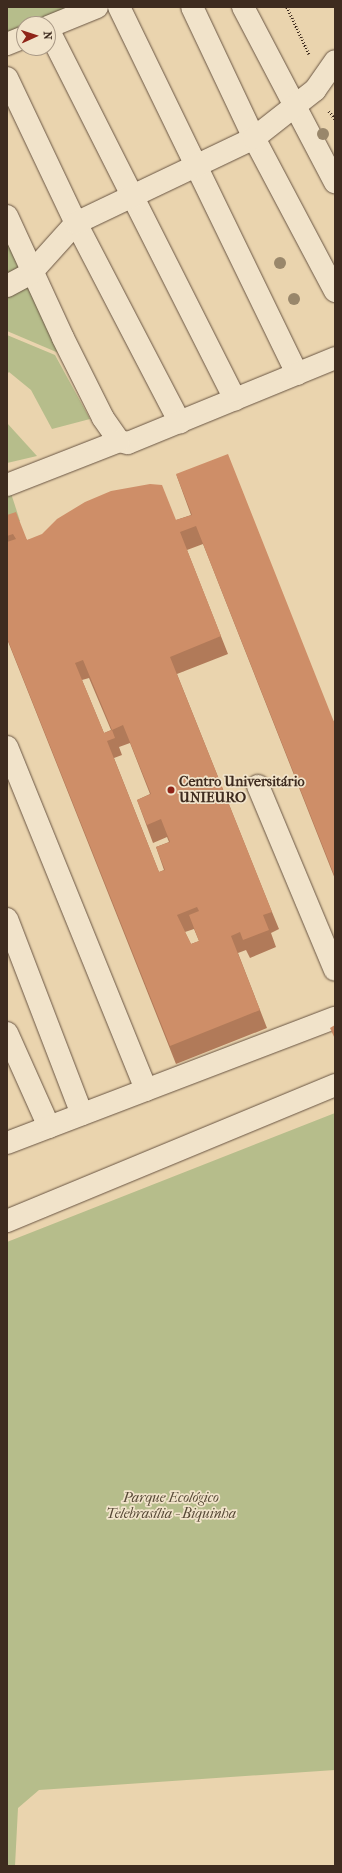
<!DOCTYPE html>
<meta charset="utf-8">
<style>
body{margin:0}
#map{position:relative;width:342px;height:1873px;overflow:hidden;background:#ead4ae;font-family:"IM FELL French Canon",serif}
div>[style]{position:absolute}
.green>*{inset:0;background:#b6bd8b}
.path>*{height:2.5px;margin-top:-1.25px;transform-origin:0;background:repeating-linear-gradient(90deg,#3e2b1f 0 1px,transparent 0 3px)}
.roads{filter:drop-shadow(0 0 1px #695543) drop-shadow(0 0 1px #695543)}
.minor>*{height:22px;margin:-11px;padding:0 11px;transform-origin:11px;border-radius:11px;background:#f1e3ca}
.trees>*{width:12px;height:12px;margin:-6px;border-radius:50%;background:#99876b}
.wall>*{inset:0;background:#b17a59}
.building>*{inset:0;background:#ce8e68}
.dots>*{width:11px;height:11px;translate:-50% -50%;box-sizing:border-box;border:2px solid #f1e3ca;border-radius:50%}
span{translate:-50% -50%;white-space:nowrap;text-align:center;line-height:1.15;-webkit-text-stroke:3.5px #f1e3ca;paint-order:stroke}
.poi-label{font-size:14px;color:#3e2b1f;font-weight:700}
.left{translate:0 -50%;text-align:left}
.park-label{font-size:14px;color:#564835;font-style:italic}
.frame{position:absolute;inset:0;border:8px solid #3e2b1f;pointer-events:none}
.north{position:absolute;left:16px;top:16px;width:40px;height:40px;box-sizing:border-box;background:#f1e3ca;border:1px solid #a99986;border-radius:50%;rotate:87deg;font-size:11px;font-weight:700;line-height:16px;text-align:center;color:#3e2b1f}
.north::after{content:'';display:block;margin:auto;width:14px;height:18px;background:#8f2418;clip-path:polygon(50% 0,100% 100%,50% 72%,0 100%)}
</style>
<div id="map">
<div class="green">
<div style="clip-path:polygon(7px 7px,73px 7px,31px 24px,24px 24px,24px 27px,7px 34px)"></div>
<div style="clip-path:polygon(7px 235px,61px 354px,7px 331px)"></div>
<div style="clip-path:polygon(7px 335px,55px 355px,90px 419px,52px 429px,31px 390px,9px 372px,7px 374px)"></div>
<div style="clip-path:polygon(7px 423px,37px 456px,7px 463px)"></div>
<div style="clip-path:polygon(7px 481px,20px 521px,7px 526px)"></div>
<div style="clip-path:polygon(335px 1113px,335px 1770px,39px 1790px,18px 1808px,15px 1866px,7px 1866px,7px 1242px)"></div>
</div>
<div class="path">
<div style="left:287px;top:7px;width:52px;rotate:64.9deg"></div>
<div style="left:329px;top:111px;width:10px;rotate:53deg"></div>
</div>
<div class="roads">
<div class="minor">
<div style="left:119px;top:7px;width:408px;rotate:64.1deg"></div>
<div style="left:192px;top:7px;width:145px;rotate:64.7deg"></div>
<div style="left:254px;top:138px;width:173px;rotate:62.1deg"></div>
<div style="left:243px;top:7px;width:198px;rotate:62.3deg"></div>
<div style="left:48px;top:27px;width:53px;rotate:-22.2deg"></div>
<div style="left:48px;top:29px;width:415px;rotate:63.2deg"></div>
<div style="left:7px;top:44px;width:18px;rotate:-22deg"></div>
<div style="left:7px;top:78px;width:161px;rotate:64.6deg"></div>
<div style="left:76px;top:223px;width:225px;rotate:62.5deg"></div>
<div style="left:7px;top:216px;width:134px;rotate:65.3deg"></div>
<div style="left:63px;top:338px;width:89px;rotate:63.4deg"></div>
<div style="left:103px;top:418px;width:28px;rotate:55deg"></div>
<div style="left:119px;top:441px;width:9px;rotate:13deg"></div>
<div style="left:128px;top:443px;width:224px;rotate:-22.3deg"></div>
<div style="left:7px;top:286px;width:27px;rotate:-28deg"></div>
<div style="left:31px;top:273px;width:67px;rotate:-48deg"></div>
<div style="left:76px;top:223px;width:197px;rotate:-25.5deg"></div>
<div style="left:254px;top:138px;width:78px;rotate:-38.2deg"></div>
<div style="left:315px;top:90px;width:35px;rotate:-55deg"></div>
<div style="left:7px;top:485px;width:120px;rotate:-21.4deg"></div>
<div style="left:7px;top:747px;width:370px;rotate:67.9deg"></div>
<div style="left:258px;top:786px;width:199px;rotate:67.3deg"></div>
<div style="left:7px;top:919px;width:209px;rotate:69deg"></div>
<div style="left:7px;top:1033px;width:103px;rotate:65.9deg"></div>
<div style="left:7px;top:1143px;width:351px;rotate:-20.9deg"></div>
<div style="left:7px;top:1221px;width:355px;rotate:-22.5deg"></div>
</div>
</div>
<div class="trees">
<div style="left:323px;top:134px"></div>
<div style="left:280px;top:263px"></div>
<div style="left:294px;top:299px"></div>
</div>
<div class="wall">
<div style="clip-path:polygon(evenodd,176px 474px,334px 722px,335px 722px,335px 879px,203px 544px,187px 550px,228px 654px,177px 674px,272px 912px,279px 929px,271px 933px,276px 947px,250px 958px,246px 950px,238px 953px,267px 1028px,176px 1064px,7px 639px,7px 515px,27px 540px,176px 520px,191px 515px,176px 474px,89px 678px,111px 730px,104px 733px,82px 680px,89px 678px,176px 474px,130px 743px,150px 794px,137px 800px,153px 843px,167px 837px,169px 842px,156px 847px,164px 870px,159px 872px,114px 758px,122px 755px,119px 747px,130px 743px,176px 474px,194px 929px,199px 941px,191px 944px,185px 932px,194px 929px)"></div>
</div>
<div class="building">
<div style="clip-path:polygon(evenodd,228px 454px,334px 722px,335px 722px,335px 877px,196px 526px,180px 532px,221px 636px,170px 657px,272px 912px,263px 915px,269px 930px,243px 940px,240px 932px,231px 936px,260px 1010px,170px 1046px,7px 638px,7px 542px,16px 539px,13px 534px,7px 536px,7px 515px,16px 512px,27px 540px,42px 534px,57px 519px,85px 502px,111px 491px,150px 484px,162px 485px,176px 520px,192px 515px,176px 474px,228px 454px,83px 660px,112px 730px,104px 733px,75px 663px,83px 660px,228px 454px,123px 725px,151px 794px,137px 800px,147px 825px,161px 819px,170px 842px,156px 847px,165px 870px,159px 872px,107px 741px,115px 738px,112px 730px,123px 725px,228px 454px,197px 907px,199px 911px,189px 915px,199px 941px,191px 944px,177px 915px,197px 907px)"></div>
<div style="clip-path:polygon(335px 1025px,335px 1039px,330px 1028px)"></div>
</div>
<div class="dots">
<div style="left:171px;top:790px;background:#8f2418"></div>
</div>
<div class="poi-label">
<span class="left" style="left:179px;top:790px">Centro Universitário<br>UNIEURO</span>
</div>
<div class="park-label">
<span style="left:171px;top:1506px">Parque Ecológico<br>Telebrasília - Biquinha</span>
</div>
<div class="frame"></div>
<div class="north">N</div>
</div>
